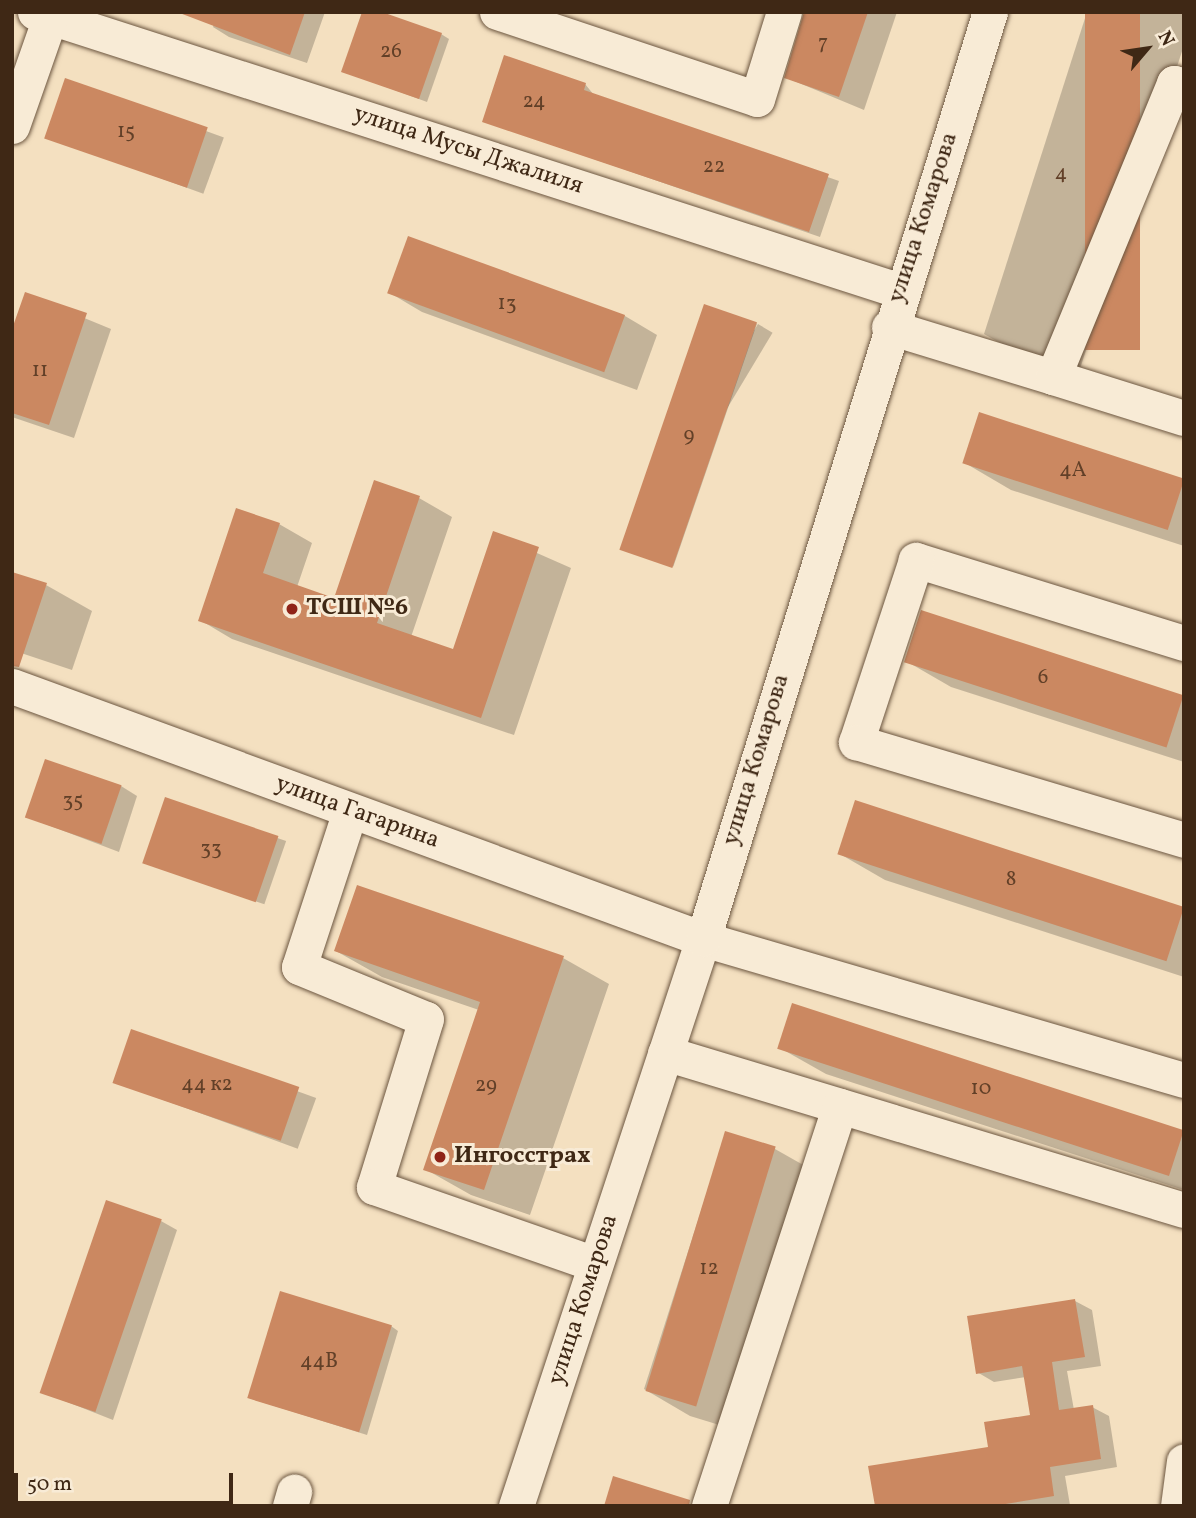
<!DOCTYPE html>
<meta charset="utf-8">
<style>
body{margin:0}
#map{position:relative;width:1196px;height:1518px;overflow:hidden;background:#f4e0c0;font-family:Vollkorn,serif}
div>[style]{position:absolute}
.shadow>*{inset:0;background:#0003;transform-origin:0 0}
.building>*{inset:0;background:#cb8861;transform-origin:0 0}
.roads{filter:drop-shadow(0 0 2px #6c5640) drop-shadow(0 0 2px #6c5640)}
.minor>*{height:35px;margin:-17.5px;padding:0 17.5px;transform-origin:17.5px;border-radius:17.5px;background:#f8ebd6}
.dots>*{width:19px;height:19px;translate:-50% -50%;box-sizing:border-box;border:4px solid #f8ebd6;border-radius:50%}
span{translate:-50% -50%;white-space:nowrap;text-align:center;line-height:1.15;-webkit-text-stroke:6px #f8ebd6;paint-order:stroke}
.number-label{font-size:21px;color:#624028}
.number-label span{-webkit-text-stroke-width:0}
.street-label{font-size:24px;color:#3f2815}
.poi-label{font-size:24px;color:#3f2815;font-weight:700}
.left{translate:0 -50%;text-align:left}
.frame{position:absolute;inset:0;border:14px solid #3f2815;pointer-events:none}
.north{position:absolute;left:1112px;top:14px;width:70px;height:70px;-webkit-text-stroke:5px #f8ebd6;paint-order:stroke;rotate:61deg;font-size:19px;font-weight:700;line-height:28px;text-align:center;color:#3f2815}
.north::after{content:'';display:block;margin:auto;width:24px;height:32px;background:#3f2815;clip-path:polygon(50% 0,100% 100%,50% 72%,0 100%)}
.scale{position:absolute;left:14px;top:1473px;width:219px;height:32px;box-sizing:border-box;border:4px solid #3f2815;border-top:0;padding-left:9px;font-size:21px;line-height:24px;white-space:nowrap;color:#3f2815;-webkit-text-stroke:5px #f8ebd6;paint-order:stroke}
</style>
<div id="map">
<div class="shadow">
<div style="clip-path:polygon(189px 12px,325px 12px,307px 63px,229px 37px,213px 27px,215px 21px)"></div>
<div style="clip-path:polygon(807px 12px,897px 12px,864px 110px,787px 78px)"></div>
<div style="clip-path:polygon(1087px 12px,1182px 12px,1184px 45px,1078px 375px,1030px 360px,984px 334px)"></div>
<div style="clip-path:polygon(441px 34px,449px 39px,427px 102px,343px 71px)"></div>
<div style="left:66px;top:80px;width:168px;height:60px;rotate:20deg"></div>
<div style="clip-path:polygon(585px 84px,594px 95px,839px 181px,820px 237px,484px 121px)"></div>
<div style="clip-path:polygon(410px 238px,625px 316px,657px 335px,637px 390px,422px 312px,390px 293px)"></div>
<div style="clip-path:polygon(26px 294px,111px 329px,74px 438px,12px 417px,12px 334px)"></div>
<div style="left:706px;top:306px;width:54px;height:257px;rotate:19deg"></div>
<div style="left:758px;top:324px;width:17px;height:260px;rotate:31deg"></div>
<div style="clip-path:polygon(965px 463px,1184px 480px,1184px 546px,1011px 490px)"></div>
<div style="clip-path:polygon(419px 498px,452px 517px,411px 637px,454px 651px,494px 534px,571px 568px,514px 735px,232px 639px,200px 620px,279px 524px,312px 543px,297px 587px,335px 600px)"></div>
<div style="clip-path:polygon(46px 585px,92px 611px,72px 670px,12px 650px)"></div>
<div style="clip-path:polygon(906px 661px,1184px 697px,1184px 762px,951px 687px)"></div>
<div style="clip-path:polygon(121px 786px,137px 796px,119px 852px,27px 817px)"></div>
<div style="left:167px;top:800px;width:126px;height:67px;rotate:19deg"></div>
<div style="clip-path:polygon(840px 854px,1184px 908px,1184px 977px,885px 880px)"></div>
<div style="clip-path:polygon(336px 951px,563px 958px,609px 984px,530px 1215px,471px 1195px,425px 1169px,479px 1010px,382px 977px)"></div>
<div style="clip-path:polygon(793px 1006px,1184px 1132px,1184px 1190px,826px 1074px,780px 1048px)"></div>
<div style="left:132px;top:1031px;width:196px;height:54px;rotate:20deg"></div>
<div style="clip-path:polygon(726px 1133px,775px 1149px,821px 1175px,739px 1431px,690px 1416px,644px 1389px)"></div>
<div style="clip-path:polygon(161px 1221px,177px 1230px,113px 1420px,42px 1392px)"></div>
<div style="clip-path:polygon(1075px 1301px,1092px 1310px,1101px 1366px,1067px 1371px,1074px 1410px,1092px 1407px,1109px 1416px,1117px 1467px,1065px 1476px,1070px 1505px,876px 1506px,990px 1449px,1032px 1416px,1026px 1377px,994px 1382px,977px 1372px)"></div>
<div style="clip-path:polygon(391px 1326px,398px 1331px,367px 1435px,249px 1398px)"></div>
</div>
<div class="building">
<div style="clip-path:polygon(177px 12px,305px 12px,290px 55px)"></div>
<div style="clip-path:polygon(362px 12px,382px 12px,442px 33px,419px 99px,341px 72px)"></div>
<div style="clip-path:polygon(804px 12px,868px 12px,839px 97px,784px 78px)"></div>
<div style="left:1085px;top:12px;width:55px;height:338px"></div>
<div style="clip-path:polygon(504px 55px,586px 83px,584px 90px,829px 174px,809px 232px,482px 122px)"></div>
<div style="left:65px;top:78px;width:151px;height:64px;rotate:19deg"></div>
<div style="left:408px;top:236px;width:231px;height:61px;rotate:20deg"></div>
<div style="clip-path:polygon(25px 292px,87px 313px,49px 425px,12px 413px,12px 329px)"></div>
<div style="left:704px;top:304px;width:56px;height:260px;rotate:19deg"></div>
<div style="left:979px;top:412px;width:216px;height:54px;rotate:18deg"></div>
<div style="clip-path:polygon(374px 480px,420px 496px,377px 623px,453px 649px,493px 531px,539px 547px,481px 718px,198px 621px,236px 508px,280px 523px,263px 573px,334px 598px)"></div>
<div style="clip-path:polygon(12px 572px,47px 583px,19px 667px,12px 666px)"></div>
<div style="left:921px;top:610px;width:276px;height:55px;rotate:18deg"></div>
<div style="left:45px;top:759px;width:81px;height:62px;rotate:19deg"></div>
<div style="left:165px;top:797px;width:120px;height:70px;rotate:19deg"></div>
<div style="left:855px;top:800px;width:346px;height:57px;rotate:18deg"></div>
<div style="clip-path:polygon(357px 885px,564px 956px,484px 1190px,423px 1170px,480px 1002px,334px 951px)"></div>
<div style="left:792px;top:1003px;width:412px;height:48px;rotate:18deg"></div>
<div style="left:131px;top:1029px;width:178px;height:57px;rotate:19deg"></div>
<div style="left:725px;top:1131px;width:53px;height:272px;rotate:17deg"></div>
<div style="left:106px;top:1200px;width:59px;height:204px;rotate:19deg"></div>
<div style="left:280px;top:1291px;width:117px;height:112px;rotate:17deg"></div>
<div style="clip-path:polygon(1075px 1299px,1085px 1357px,1052px 1362px,1059px 1410px,1093px 1405px,1101px 1459px,1050px 1467px,1054px 1496px,993px 1506px,875px 1506px,868px 1466px,988px 1447px,984px 1422px,1030px 1415px,1022px 1366px,976px 1374px,967px 1316px)"></div>
<div style="clip-path:polygon(613px 1476px,690px 1500px,689px 1506px,604px 1506px)"></div>
</div>
<div class="roads">
<div class="minor">
<div style="left:35px;top:12px;width:910px;rotate:17.86deg"></div>
<div style="left:497px;top:12px;width:274px;rotate:18.5deg"></div>
<div style="left:757px;top:99px;width:91px;rotate:-72.8deg"></div>
<div style="left:12px;top:126px;width:121px;rotate:-70.7deg"></div>
<div style="left:889px;top:327px;width:171px;rotate:17deg"></div>
<div style="left:1053px;top:377px;width:318px;rotate:-67.6deg"></div>
<div style="left:1174px;top:83px;width:10px;rotate:17deg"></div>
<div style="left:1053px;top:377px;width:137px;rotate:17.4deg"></div>
<div style="left:1184px;top:643px;width:281px;rotate:-162.8deg"></div>
<div style="left:916px;top:560px;width:192px;rotate:108.2deg"></div>
<div style="left:856px;top:742px;width:342px;rotate:16.6deg"></div>
<div style="left:12px;top:686px;width:736px;rotate:20.11deg"></div>
<div style="left:703px;top:939px;width:501px;rotate:16.34deg"></div>
<div style="left:350px;top:811px;width:164px;rotate:108.1deg"></div>
<div style="left:299px;top:967px;width:137px;rotate:22.3deg"></div>
<div style="left:426px;top:1019px;width:176px;rotate:107.2deg"></div>
<div style="left:374px;top:1187px;width:234px;rotate:19.2deg"></div>
<div style="left:665px;top:1053px;width:542px;rotate:16.83deg"></div>
<div style="left:290px;top:1506px;width:15px;rotate:-74deg"></div>
<div style="left:516px;top:1506px;width:597px;rotate:-71.75deg"></div>
<div style="left:703px;top:939px;width:970px;rotate:-72.8deg"></div>
<div style="left:709px;top:1506px;width:421px;rotate:-71.9deg"></div>
<div style="left:1178px;top:1506px;width:45px;rotate:-82.4deg"></div>
</div>
</div>
<div class="dots">
<div style="left:292px;top:609px;background:#8f2418"></div>
<div style="left:440px;top:1157px;background:#8f2418"></div>
</div>
<div class="number-label">
<span style="left:823px;top:44px">7</span>
<span style="left:391px;top:52px">26</span>
<span style="left:534px;top:102px">24</span>
<span style="left:126px;top:132px">15</span>
<span style="left:714px;top:167px">22</span>
<span style="left:1061px;top:174px">4</span>
<span style="left:507px;top:304px">13</span>
<span style="left:40px;top:371px">11</span>
<span style="left:689px;top:436px">9</span>
<span style="left:1073px;top:471px">4А</span>
<span style="left:1043px;top:678px">6</span>
<span style="left:73px;top:801px">35</span>
<span style="left:211px;top:849px">33</span>
<span style="left:1011px;top:880px">8</span>
<span style="left:207px;top:1085px">44 к2</span>
<span style="left:486px;top:1086px">29</span>
<span style="left:981px;top:1089px">10</span>
<span style="left:709px;top:1269px">12</span>
<span style="left:319px;top:1362px">44В</span>
</div>
<div class="street-label">
<span style="left:468px;top:151px;rotate:18deg">улица Мусы Джалиля</span>
<span style="left:924px;top:218px;rotate:-72deg">улица Комарова</span>
<span style="left:757px;top:760px;rotate:-73deg">улица Комарова</span>
<span style="left:357px;top:813px;rotate:20deg">улица Гагарина</span>
<span style="left:584px;top:1300px;rotate:-72deg">улица Комарова</span>
</div>
<div class="poi-label">
<span class="left" style="left:306px;top:609px">ТСШ №6</span>
<span class="left" style="left:454px;top:1157px">Ингосстрах</span>
</div>
<div class="frame"></div>
<div class="north">N</div>
<div class="scale">50 m</div>
</div>
